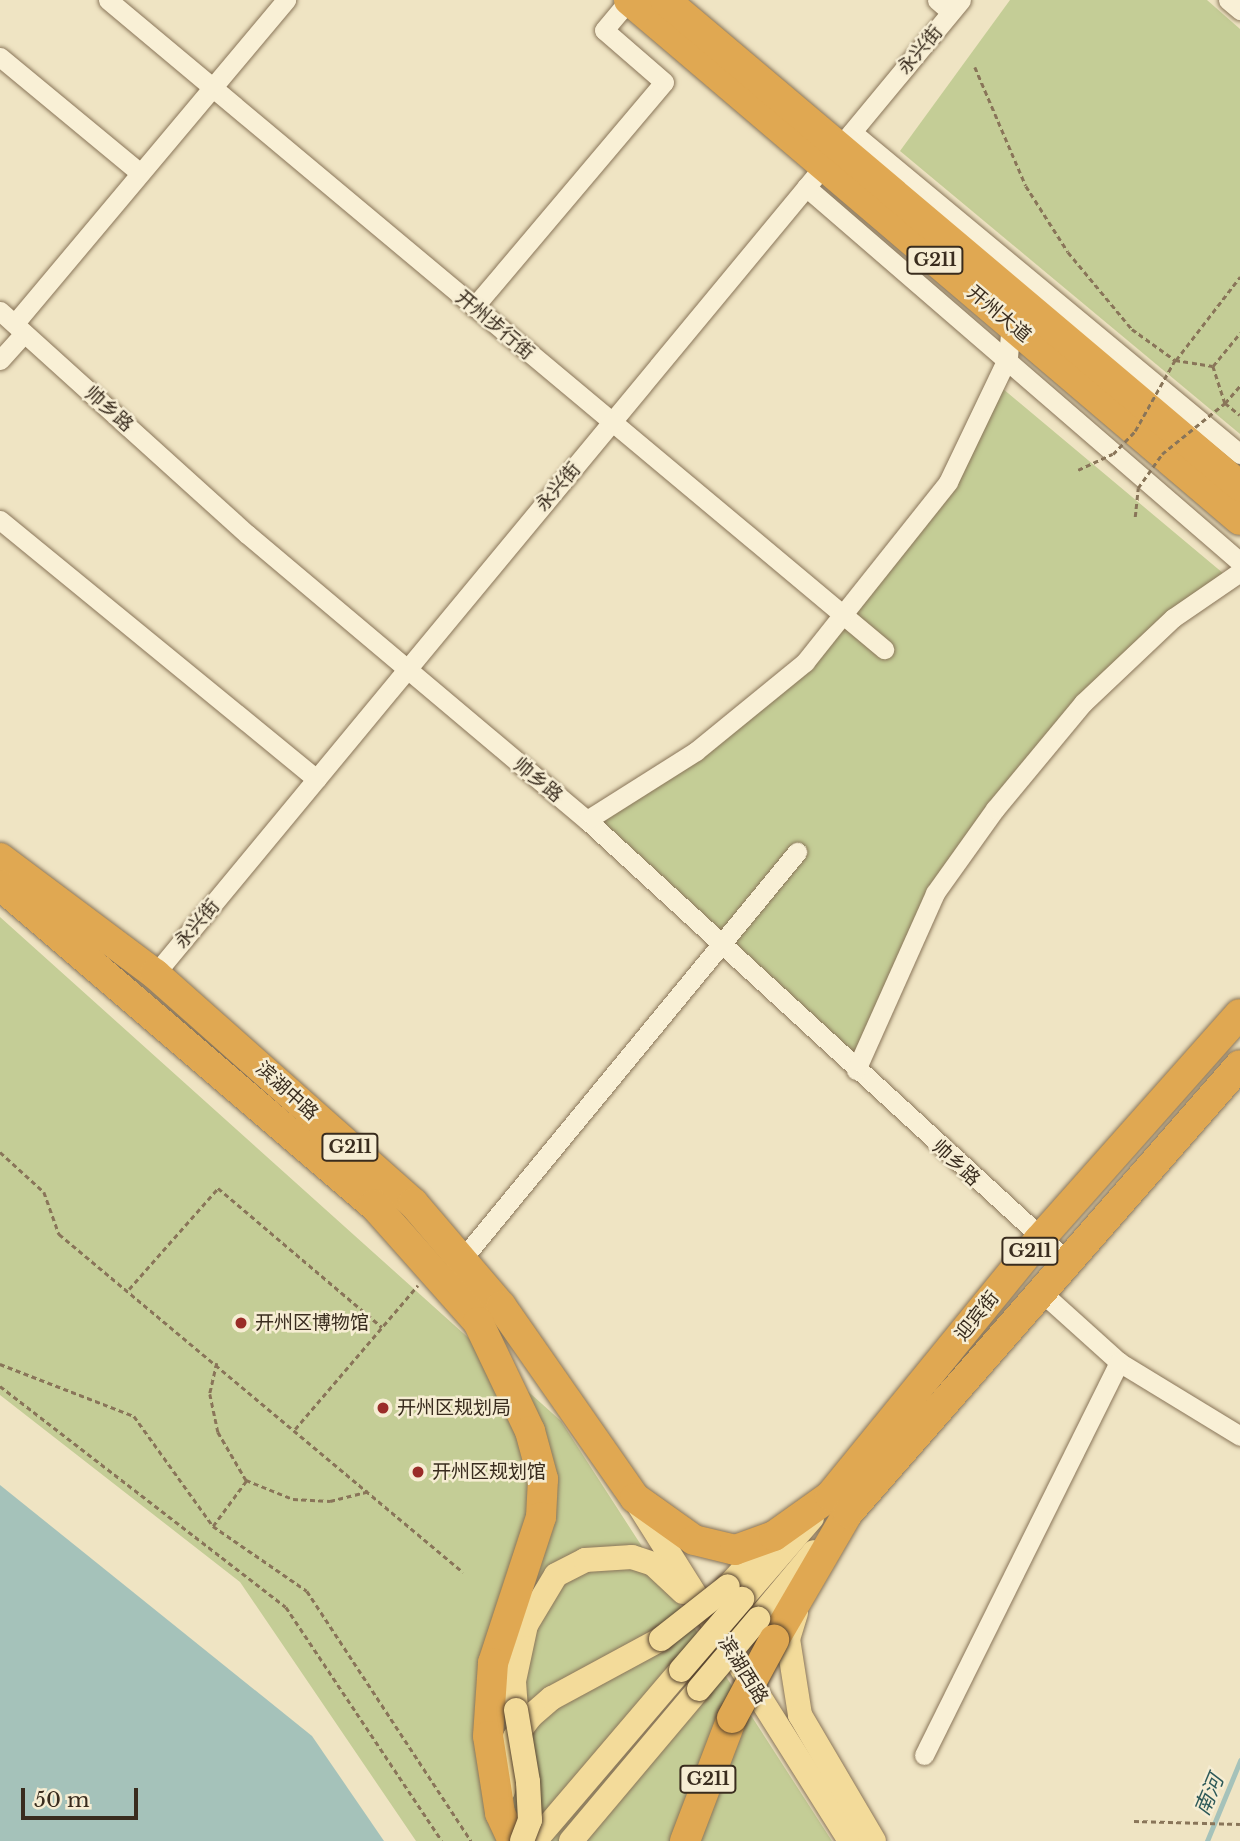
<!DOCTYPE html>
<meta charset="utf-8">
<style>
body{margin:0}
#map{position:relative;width:1240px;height:1841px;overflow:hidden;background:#efe4c3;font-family:"Libre Baskerville","Noto Sans SC",serif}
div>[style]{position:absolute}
.green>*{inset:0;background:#c4cd96}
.water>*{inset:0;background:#a5c2ba}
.stream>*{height:4.5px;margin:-2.25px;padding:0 2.25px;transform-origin:2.25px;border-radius:2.25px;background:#a5c2ba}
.path>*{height:2.5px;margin-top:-1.25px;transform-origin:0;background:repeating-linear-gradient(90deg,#897559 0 5px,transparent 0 8.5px)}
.roads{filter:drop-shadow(0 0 2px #897559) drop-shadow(0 0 2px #897559)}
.minor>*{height:19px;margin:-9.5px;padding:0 9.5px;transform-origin:9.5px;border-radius:9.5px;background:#f9f0d6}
.major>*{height:24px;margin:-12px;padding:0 12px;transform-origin:12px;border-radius:12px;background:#f3db9a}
.highway>*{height:30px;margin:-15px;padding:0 15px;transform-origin:15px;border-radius:15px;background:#e0a852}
.path-bridge>*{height:2.5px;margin-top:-1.25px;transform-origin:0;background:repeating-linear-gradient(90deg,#897559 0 5px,transparent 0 8.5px)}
.bridges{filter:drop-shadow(0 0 2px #57432e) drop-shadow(0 0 2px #57432e)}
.major-bridge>*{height:24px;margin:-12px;padding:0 12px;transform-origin:12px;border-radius:12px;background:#f3db9a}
.highway-bridge>*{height:30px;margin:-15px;padding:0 15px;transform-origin:15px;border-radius:15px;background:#e0a852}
.dots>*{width:19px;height:19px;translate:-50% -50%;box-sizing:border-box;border:4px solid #f6edd3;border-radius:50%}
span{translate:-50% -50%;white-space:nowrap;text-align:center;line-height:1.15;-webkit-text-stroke:5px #f6edd3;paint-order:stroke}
.shield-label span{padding:2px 5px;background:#f6edd3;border:2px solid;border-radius:5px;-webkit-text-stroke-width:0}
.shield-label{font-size:18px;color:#392c1e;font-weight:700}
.street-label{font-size:19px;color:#392c1e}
.poi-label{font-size:19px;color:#392c1e}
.left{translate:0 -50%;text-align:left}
.water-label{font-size:21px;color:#2d5958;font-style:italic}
.scale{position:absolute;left:21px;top:1788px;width:117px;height:32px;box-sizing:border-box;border:4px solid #392c1e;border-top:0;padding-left:9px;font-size:21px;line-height:24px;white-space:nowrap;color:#392c1e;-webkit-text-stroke:5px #f6edd3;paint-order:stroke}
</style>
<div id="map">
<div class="green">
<div style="clip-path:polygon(1010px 0,1207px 0,1240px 29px,1240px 434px,900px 151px)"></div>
<div style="clip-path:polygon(996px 383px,1230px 579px,1083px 703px,935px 893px,856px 1070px,587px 820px,805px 662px,948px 482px)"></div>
<div style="clip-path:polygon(0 917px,561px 1421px,832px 1841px,416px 1841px,240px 1582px,0 1395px)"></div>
</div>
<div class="water">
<div style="clip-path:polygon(0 1485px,312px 1736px,384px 1841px,0 1841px)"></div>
</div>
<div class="stream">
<div style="left:1207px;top:1841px;width:87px;rotate:-67.6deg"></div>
</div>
<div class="path">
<div style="left:975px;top:67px;width:129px;rotate:66.8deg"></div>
<div style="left:1026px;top:186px;width:78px;rotate:57.5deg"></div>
<div style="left:1068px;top:252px;width:100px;rotate:50.3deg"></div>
<div style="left:1132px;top:329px;width:53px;rotate:35.8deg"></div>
<div style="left:1175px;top:360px;width:38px;rotate:9deg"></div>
<div style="left:1213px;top:366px;width:39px;rotate:72deg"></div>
<div style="left:1225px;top:403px;width:19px;rotate:39deg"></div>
<div style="left:1176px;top:360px;width:105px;rotate:-52.4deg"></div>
<div style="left:1213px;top:366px;width:43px;rotate:-50.7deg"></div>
<div style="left:1225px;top:403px;width:23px;rotate:-49deg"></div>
<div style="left:0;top:1152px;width:59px;rotate:42.3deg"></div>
<div style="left:44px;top:1192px;width:45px;rotate:70.3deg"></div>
<div style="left:59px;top:1234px;width:527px;rotate:39.92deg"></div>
<div style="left:129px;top:1289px;width:135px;rotate:-48.6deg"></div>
<div style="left:218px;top:1188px;width:215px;rotate:40.3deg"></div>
<div style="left:217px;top:1363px;width:32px;rotate:103deg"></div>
<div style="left:210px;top:1394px;width:39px;rotate:78deg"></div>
<div style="left:218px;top:1432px;width:56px;rotate:59.7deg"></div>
<div style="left:246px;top:1480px;width:51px;rotate:22deg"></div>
<div style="left:293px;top:1499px;width:37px;rotate:3deg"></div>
<div style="left:330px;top:1501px;width:41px;rotate:-14deg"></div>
<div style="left:0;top:1364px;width:144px;rotate:21.2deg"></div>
<div style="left:134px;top:1416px;width:135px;rotate:54.3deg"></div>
<div style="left:213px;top:1526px;width:114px;rotate:34.7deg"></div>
<div style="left:307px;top:1591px;width:299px;rotate:56.7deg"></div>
<div style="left:0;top:1386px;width:361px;rotate:37.7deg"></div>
<div style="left:286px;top:1607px;width:281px;rotate:56.3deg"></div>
<div style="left:295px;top:1429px;width:189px;rotate:-49.5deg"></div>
<div style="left:213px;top:1526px;width:56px;rotate:-53.7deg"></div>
<div style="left:1134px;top:1821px;width:106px;rotate:1.6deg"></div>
</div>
<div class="roads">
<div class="minor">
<div style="left:108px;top:0;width:1012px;rotate:39.91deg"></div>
<div style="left:937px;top:0;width:18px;rotate:41deg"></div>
<div style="left:1228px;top:0;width:16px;rotate:40deg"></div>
<div style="left:0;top:57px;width:179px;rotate:39.6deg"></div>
<div style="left:852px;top:132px;width:504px;rotate:39.69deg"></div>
<div style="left:806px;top:187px;width:574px;rotate:40.83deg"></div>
<div style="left:474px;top:307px;width:294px;rotate:-49.8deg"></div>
<div style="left:664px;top:82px;width:79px;rotate:-139.1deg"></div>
<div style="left:604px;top:30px;width:39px;rotate:-50deg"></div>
<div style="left:0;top:311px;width:333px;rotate:42.1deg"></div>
<div style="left:247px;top:534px;width:444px;rotate:40.1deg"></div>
<div style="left:587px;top:820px;width:650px;rotate:42.57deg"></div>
<div style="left:15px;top:323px;width:422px;rotate:-50deg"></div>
<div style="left:0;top:360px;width:36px;rotate:-48deg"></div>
<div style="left:0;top:520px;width:409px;rotate:39.3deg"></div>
<div style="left:587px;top:820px;width:129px;rotate:-32.3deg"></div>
<div style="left:696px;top:751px;width:141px;rotate:-39.2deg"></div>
<div style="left:805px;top:662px;width:230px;rotate:-51.5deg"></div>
<div style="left:948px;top:482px;width:139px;rotate:-64.4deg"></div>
<div style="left:1008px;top:357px;width:32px;rotate:-85deg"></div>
<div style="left:155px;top:974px;width:1264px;rotate:-50.39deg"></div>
<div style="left:856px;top:1070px;width:194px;rotate:-65.9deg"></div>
<div style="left:935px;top:893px;width:103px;rotate:-54.5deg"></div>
<div style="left:995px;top:809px;width:138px;rotate:-50.3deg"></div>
<div style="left:1083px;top:703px;width:124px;rotate:-43.4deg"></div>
<div style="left:1173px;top:618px;width:81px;rotate:-34.5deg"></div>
<div style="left:463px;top:1258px;width:526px;rotate:-50.56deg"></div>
<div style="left:1039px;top:1290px;width:108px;rotate:42deg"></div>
<div style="left:1119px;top:1362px;width:142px;rotate:31.4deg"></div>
<div style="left:924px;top:1755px;width:439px;rotate:-63.6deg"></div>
</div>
<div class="major">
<div style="left:638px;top:1504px;width:398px;rotate:57.8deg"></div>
<div style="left:728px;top:1586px;width:67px;rotate:-47.4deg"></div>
<div style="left:742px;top:1599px;width:107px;rotate:-49.2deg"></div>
<div style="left:796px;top:1613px;width:27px;rotate:107deg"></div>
<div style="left:788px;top:1639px;width:77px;rotate:81deg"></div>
<div style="left:800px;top:1715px;width:146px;rotate:59.6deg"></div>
<div style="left:758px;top:1619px;width:87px;rotate:-50.1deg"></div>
<div style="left:516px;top:1710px;width:29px;rotate:-94deg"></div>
<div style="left:514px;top:1681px;width:57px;rotate:-77.9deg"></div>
<div style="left:526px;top:1625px;width:58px;rotate:-59deg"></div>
<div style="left:556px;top:1575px;width:33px;rotate:-27deg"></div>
<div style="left:585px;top:1560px;width:47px;rotate:-3.7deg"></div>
<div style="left:632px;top:1557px;width:22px;rotate:18deg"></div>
<div style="left:653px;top:1564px;width:41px;rotate:43deg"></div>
<div style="left:503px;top:1791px;width:55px;rotate:-77.5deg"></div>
<div style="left:515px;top:1737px;width:26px;rotate:-53deg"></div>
<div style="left:531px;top:1716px;width:28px;rotate:-41deg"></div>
<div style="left:552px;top:1698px;width:124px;rotate:-28.4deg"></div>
<div style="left:535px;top:1841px;width:225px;rotate:-49.5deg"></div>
<div style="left:571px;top:1841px;width:199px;rotate:-49.9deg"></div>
</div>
<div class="highway">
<div style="left:629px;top:0;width:802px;rotate:40.4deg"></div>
<div style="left:665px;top:0;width:753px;rotate:40.21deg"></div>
<div style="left:0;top:858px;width:194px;rotate:36.8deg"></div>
<div style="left:155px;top:974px;width:345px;rotate:41.6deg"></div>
<div style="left:413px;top:1203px;width:135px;rotate:49.5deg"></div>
<div style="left:501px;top:1306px;width:234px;rotate:55.1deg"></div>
<div style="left:635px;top:1498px;width:72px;rotate:35.4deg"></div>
<div style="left:694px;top:1540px;width:42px;rotate:13.7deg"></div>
<div style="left:735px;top:1550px;width:41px;rotate:-19.7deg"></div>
<div style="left:774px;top:1536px;width:69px;rotate:-35.5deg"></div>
<div style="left:830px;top:1496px;width:330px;rotate:-50.8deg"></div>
<div style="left:1039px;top:1240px;width:302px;rotate:-48.4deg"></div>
<div style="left:0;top:885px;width:492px;rotate:40.6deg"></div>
<div style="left:374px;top:1205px;width:157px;rotate:48.4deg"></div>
<div style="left:478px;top:1322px;width:121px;rotate:64.5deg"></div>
<div style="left:530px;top:1431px;width:50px;rotate:74.8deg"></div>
<div style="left:543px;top:1479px;width:38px;rotate:93deg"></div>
<div style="left:541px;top:1517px;width:154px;rotate:108.2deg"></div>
<div style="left:493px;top:1663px;width:73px;rotate:93.9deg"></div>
<div style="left:488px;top:1736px;width:78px;rotate:81.1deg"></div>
<div style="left:500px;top:1813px;width:31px;rotate:65deg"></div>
<div style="left:774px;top:1640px;width:147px;rotate:-59.8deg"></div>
<div style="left:848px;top:1513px;width:595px;rotate:-48.81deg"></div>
<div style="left:685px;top:1841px;width:132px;rotate:-69.1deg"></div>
</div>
</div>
<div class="path-bridge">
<div style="left:1078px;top:470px;width:38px;rotate:-25deg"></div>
<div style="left:1113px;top:454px;width:32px;rotate:-46deg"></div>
<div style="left:1135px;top:431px;width:81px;rotate:-60.6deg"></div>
<div style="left:1135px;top:517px;width:29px;rotate:-84deg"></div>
<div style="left:1138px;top:488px;width:42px;rotate:-54.8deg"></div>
<div style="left:1162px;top:454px;width:81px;rotate:-39deg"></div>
</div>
<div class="bridges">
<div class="major-bridge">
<div style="left:661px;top:1639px;width:85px;rotate:-38.3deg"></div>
<div style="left:681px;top:1670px;width:94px;rotate:-49.3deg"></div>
<div style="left:699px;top:1689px;width:92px;rotate:-49.9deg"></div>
<div style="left:516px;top:1710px;width:73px;rotate:80.5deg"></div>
<div style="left:528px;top:1782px;width:38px;rotate:87deg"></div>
<div style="left:530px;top:1820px;width:22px;rotate:111deg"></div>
</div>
<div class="highway-bridge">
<div style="left:732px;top:1718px;width:89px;rotate:-61.7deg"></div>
</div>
</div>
<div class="dots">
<div style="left:241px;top:1323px;background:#9a2c28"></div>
<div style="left:383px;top:1408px;background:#9a2c28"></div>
<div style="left:418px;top:1472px;background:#9a2c28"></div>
</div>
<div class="shield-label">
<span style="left:935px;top:260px">G211</span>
<span style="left:350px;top:1147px">G211</span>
<span style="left:1030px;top:1251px">G211</span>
<span style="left:708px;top:1779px">G211</span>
</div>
<div class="street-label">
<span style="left:920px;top:50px;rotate:-50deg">永兴街</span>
<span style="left:999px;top:314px;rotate:40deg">开州大道</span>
<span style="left:495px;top:325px;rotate:40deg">开州步行街</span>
<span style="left:109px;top:409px;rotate:42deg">帅乡路</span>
<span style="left:558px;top:487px;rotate:-50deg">永兴街</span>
<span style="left:538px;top:780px;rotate:40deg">帅乡路</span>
<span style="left:197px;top:924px;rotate:-50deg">永兴街</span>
<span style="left:287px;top:1091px;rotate:42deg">滨湖中路</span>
<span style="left:956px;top:1163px;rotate:43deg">帅乡路</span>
<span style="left:977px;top:1316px;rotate:-51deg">迎宾街</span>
<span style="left:743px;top:1670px;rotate:58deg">滨湖西路</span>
</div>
<div class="poi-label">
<span class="left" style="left:255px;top:1323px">开州区博物馆</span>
<span class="left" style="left:397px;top:1408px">开州区规划局</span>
<span class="left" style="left:432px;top:1472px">开州区规划馆</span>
</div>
<div class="water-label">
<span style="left:1209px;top:1795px;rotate:-67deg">南河</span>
</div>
<div class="scale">50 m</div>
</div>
